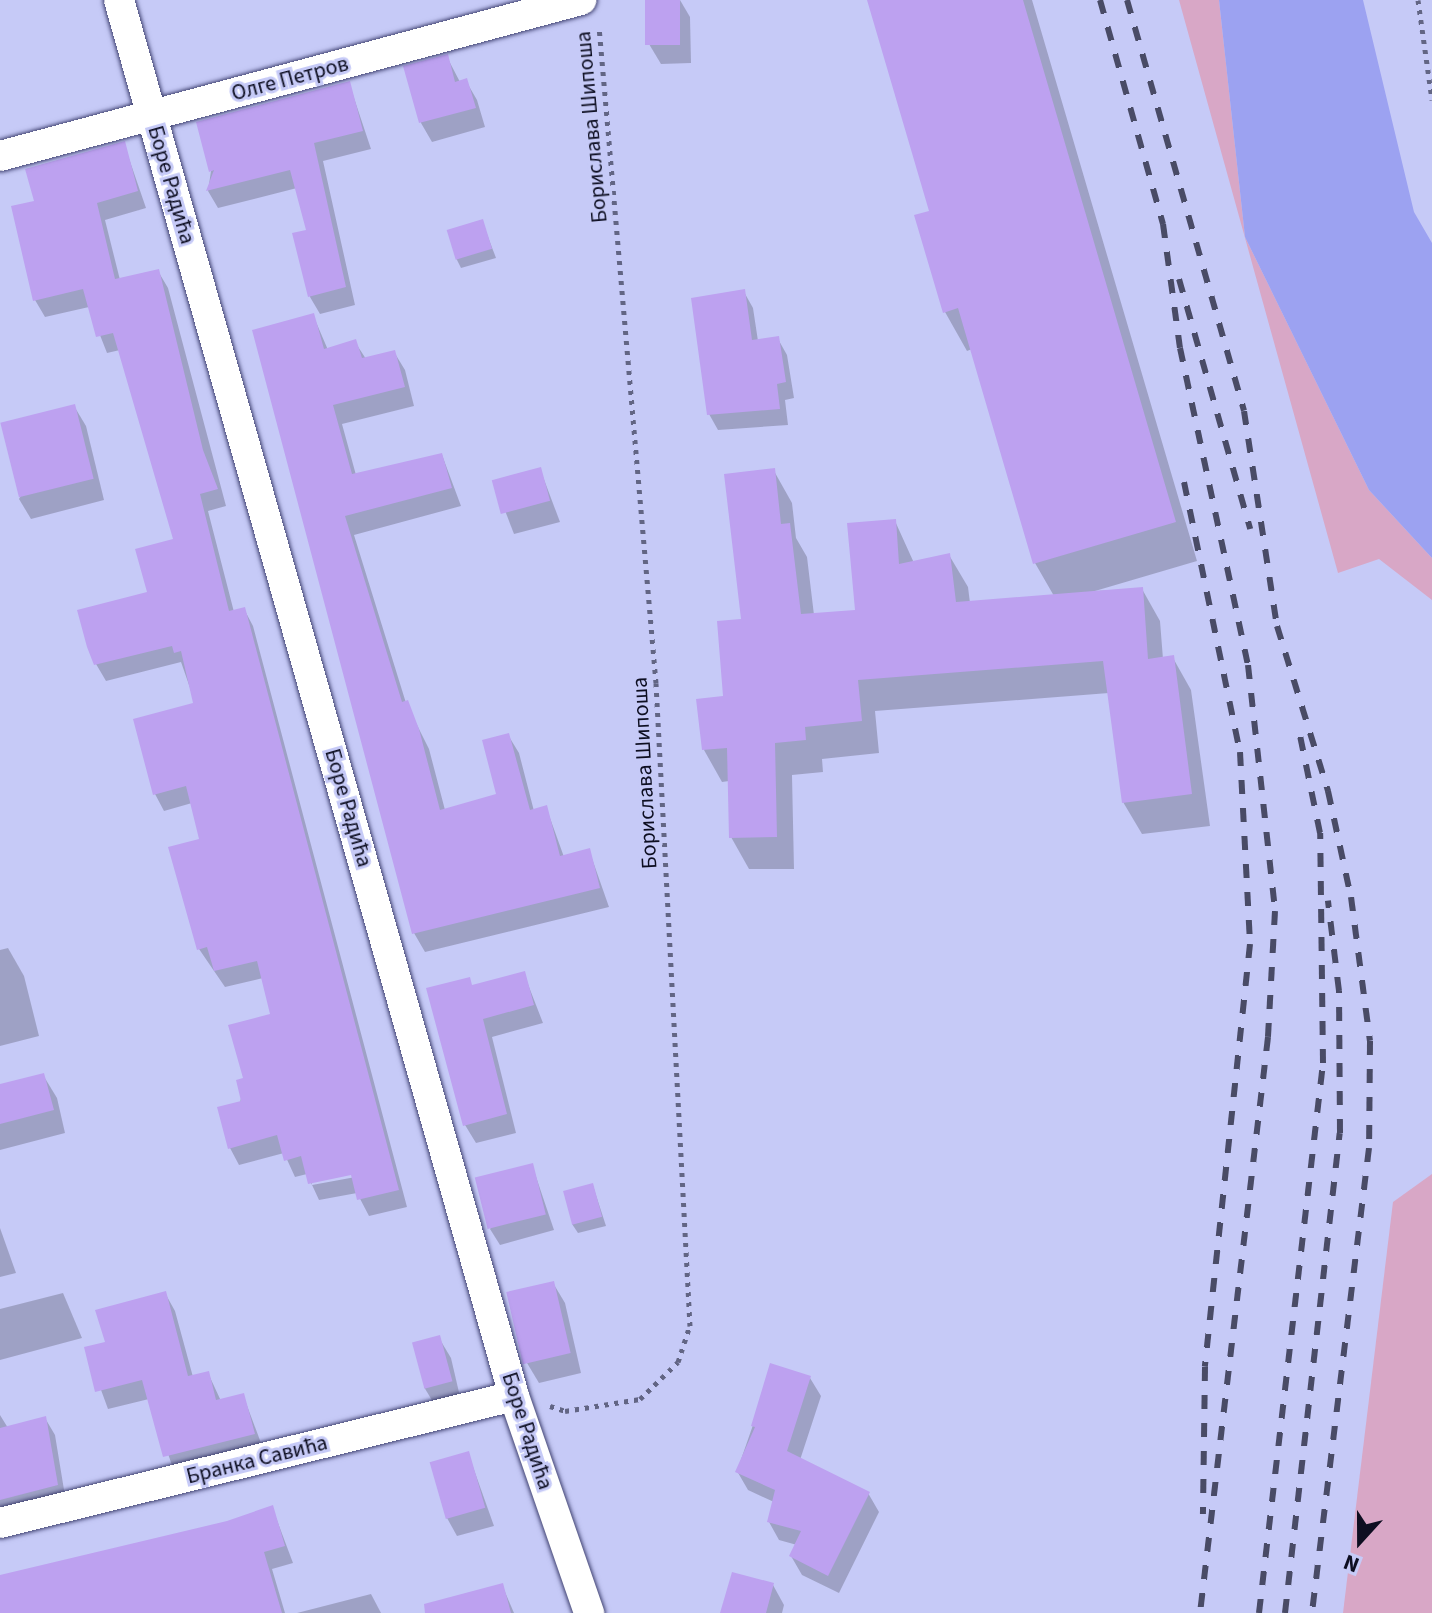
<!DOCTYPE html>
<meta charset="utf-8">
<style>
body{margin:0}
#map{position:relative;width:1432px;height:1613px;overflow:hidden;background:#c6caf7;font-family:"Source Sans 3",sans-serif}
div>[style]{position:absolute}
.green>*{inset:0;background:#d8a7c6}
.water>*{inset:0;background:#9ca2f1}
.shadow>*{inset:0;background:#0003}
.building>*{inset:0;background:#bda1f0;transform-origin:0 0}
.path>*{height:5px;margin-top:-2.5px;transform-origin:0;background:repeating-linear-gradient(90deg,#626584 0 4px,transparent 0 10px)}
.roads{filter:drop-shadow(0 0 2px #424473) drop-shadow(0 0 2px #424473)}
.minor>*{height:30px;margin:-15px;padding:0 15px;transform-origin:15px;border-radius:15px;background:#fff}
.rail>*{height:6px;margin-top:-3px;transform-origin:0;background:repeating-linear-gradient(90deg,#494b66 0 14px,transparent 0 28px)}
span{translate:-50% -50%;white-space:nowrap;text-align:center;line-height:1.15;-webkit-text-stroke:6px #c6caf7;paint-order:stroke}
.street-label{font-size:22px;color:#0d0e21}
.north{position:absolute;left:1320px;top:1501px;width:80px;height:80px;-webkit-text-stroke:6px #c6caf7;paint-order:stroke;rotate:201deg;font-size:22px;font-weight:700;line-height:32px;text-align:center;color:#0d0e21}
.north::after{content:'';display:block;margin:auto;width:28px;height:36px;background:#0d0e21;clip-path:polygon(50% 0,100% 100%,50% 72%,0 100%)}
</style>
<div id="map">
<div class="green">
<div style="clip-path:polygon(1179px 0,1219px 0,1245px 237px,1369px 490px,1432px 558px,1432px 600px,1379px 559px,1338px 573px)"></div>
<div style="clip-path:polygon(1432px 1174px,1432px 1613px,1343px 1613px,1393px 1202px)"></div>
</div>
<div class="water">
<div style="clip-path:polygon(1219px 0,1363px 0,1414px 212px,1432px 243px,1432px 558px,1369px 490px,1245px 237px)"></div>
</div>
<div class="shadow">
<div style="clip-path:polygon(647px 0,680px 0,690px 17px,691px 63px,661px 64px,649px 44px)"></div>
<div style="clip-path:polygon(870px 0,1032px 0,1197px 561px,1095px 591px,1142px 589px,1160px 621px,1163px 659px,1173px 658px,1191px 690px,1210px 826px,1142px 834px,1123px 802px,1109px 693px,875px 711px,879px 753px,822px 759px,823px 772px,792px 775px,794px 869px,749px 869px,731px 837px,729px 781px,722px 782px,704px 750px,725px 698px,774px 471px,792px 503px,796px 538px,807px 557px,814px 615px,857px 612px,895px 521px,914px 563px,949px 555px,968px 587px,970px 603px,1054px 596px,1035px 563px,972px 349px,967px 351px,945px 312px,932px 212px)"></div>
<div style="clip-path:polygon(447px 57px,460px 82px,466px 81px,477px 100px,485px 127px,432px 142px,421px 123px,406px 68px)"></div>
<div style="clip-path:polygon(349px 83px,371px 149px,323px 161px,355px 305px,320px 314px,310px 297px,294px 235px,308px 232px,297px 188px,218px 208px,208px 191px,211px 171px)"></div>
<div style="clip-path:polygon(evenodd,124px 144px,146px 208px,105px 220px,120px 280px,158px 271px,168px 288px,226px 506px,208px 511px,234px 612px,244px 609px,253px 626px,407px 1207px,369px 1216px,357px 1193px,319px 1200px,307px 1174px,295px 1177px,284px 1153px,239px 1165px,230px 1148px,245px 1080px,273px 1015px,263px 978px,225px 987px,199px 949px,202px 840px,192px 803px,164px 811px,155px 794px,196px 705px,181px 662px,106px 681px,96px 664px,149px 594px,176px 540px,120px 350px,107px 353px,89px 307px,45px 317px,35px 300px,14px 208px,37px 202px,124px 144px,360px 1172px,361px 1176px,312px 1185px,312px 1181px,360px 1172px)"></div>
<div style="clip-path:polygon(482px 221px,496px 258px,461px 268px,456px 258px)"></div>
<div style="clip-path:polygon(744px 292px,753px 308px,758px 341px,778px 339px,787px 355px,794px 398px,785px 400px,788px 425px,718px 430px,709px 414px)"></div>
<div style="clip-path:polygon(313px 315px,328px 350px,355px 342px,366px 359px,394px 352px,405px 370px,414px 406px,342px 424px,356px 475px,442px 455px,461px 506px,354px 535px,406px 703px,429px 749px,445px 810px,499px 796px,508px 735px,519px 753px,534px 811px,546px 807px,564px 857px,589px 850px,609px 907px,425px 952px,414px 933px,254px 332px)"></div>
<div style="clip-path:polygon(74px 406px,86px 426px,104px 500px,31px 519px,19px 499px)"></div>
<div style="clip-path:polygon(540px 469px,560px 522px,514px 534px,494px 482px)"></div>
<div style="clip-path:polygon(8px 948px,24px 976px,39px 1036px,0 1046px,0 950px)"></div>
<div style="clip-path:polygon(524px 974px,543px 1023px,492px 1037px,516px 1133px,476px 1143px,465px 1125px,473px 987px)"></div>
<div style="clip-path:polygon(43px 1075px,57px 1098px,65px 1133px,0 1150px,0 1086px)"></div>
<div style="clip-path:polygon(532px 1165px,554px 1230px,500px 1245px,490px 1229px)"></div>
<div style="clip-path:polygon(593px 1186px,606px 1226px,578px 1233px,572px 1224px)"></div>
<div style="clip-path:polygon(0 1228px,16px 1273px,0 1277px)"></div>
<div style="clip-path:polygon(553px 1283px,565px 1303px,581px 1373px,539px 1383px,527px 1363px)"></div>
<div style="clip-path:polygon(63px 1293px,82px 1338px,0 1360px,0 1309px)"></div>
<div style="clip-path:polygon(165px 1293px,175px 1311px,193px 1377px,208px 1373px,221px 1401px,243px 1395px,264px 1451px,175px 1474px,149px 1399px,108px 1409px,86px 1349px,107px 1343px)"></div>
<div style="clip-path:polygon(439px 1338px,451px 1358px,461px 1401px,436px 1407px,424px 1387px)"></div>
<div style="clip-path:polygon(810px 1378px,821px 1396px,800px 1460px,868px 1493px,879px 1512px,839px 1593px,802px 1575px,791px 1556px,797px 1545px,779px 1540px,769px 1522px,774px 1502px,748px 1490px,737px 1471px,753px 1425px)"></div>
<div style="clip-path:polygon(0 1415px,8px 1428px,45px 1418px,55px 1435px,66px 1502px,0 1520px)"></div>
<div style="clip-path:polygon(468px 1453px,494px 1526px,457px 1536px,447px 1518px)"></div>
<div style="clip-path:polygon(272px 1507px,293px 1563px,272px 1569px,285px 1613px,0 1613px,0 1577px,227px 1523px)"></div>
<div style="clip-path:polygon(502px 1585px,514px 1613px,472px 1613px)"></div>
<div style="clip-path:polygon(773px 1585px,784px 1605px,782px 1613px,723px 1613px)"></div>
<div style="clip-path:polygon(371px 1594px,381px 1613px,297px 1613px)"></div>
</div>
<div class="building">
<div style="left:645px;top:0;width:35px;height:45px"></div>
<div style="clip-path:polygon(867px 0,1023px 0,1176px 522px,1033px 564px,958px 308px,943px 313px,914px 215px,929px 211px)"></div>
<div style="clip-path:polygon(448px 54px,455px 82px,467px 78px,476px 108px,419px 123px,403px 66px)"></div>
<div style="clip-path:polygon(350px 81px,363px 131px,314px 143px,346px 287px,308px 297px,292px 233px,306px 230px,290px 170px,206px 191px,214px 170px,209px 172px,196px 122px)"></div>
<div style="clip-path:polygon(125px 141px,138px 191px,97px 203px,115px 279px,159px 269px,203px 450px,218px 489px,200px 494px,229px 611px,245px 607px,399px 1190px,357px 1200px,351px 1175px,308px 1184px,301px 1156px,284px 1161px,277px 1135px,228px 1149px,217px 1107px,241px 1101px,236px 1080px,243px 1078px,228px 1025px,270px 1014px,257px 961px,214px 971px,207px 947px,197px 950px,168px 847px,199px 839px,186px 786px,153px 795px,133px 719px,193px 703px,181px 651px,174px 653px,172px 646px,94px 665px,87px 647px,77px 610px,147px 592px,135px 549px,173px 539px,113px 333px,96px 337px,83px 289px,33px 301px,11px 206px,34px 201px,25px 169px)"></div>
<div style="left:483px;top:219px;width:31px;height:38px;rotate:73deg"></div>
<div style="clip-path:polygon(745px 289px,752px 340px,779px 336px,786px 382px,777px 384px,780px 409px,707px 415px,691px 298px)"></div>
<div style="clip-path:polygon(314px 313px,324px 349px,356px 339px,362px 358px,395px 350px,405px 387px,333px 405px,352px 474px,442px 453px,452px 488px,345px 516px,402px 702px,408px 700px,419px 729px,440px 810px,496px 794px,482px 740px,509px 733px,530px 810px,547px 805px,560px 856px,590px 848px,600px 888px,412px 934px,252px 330px)"></div>
<div style="left:75px;top:404px;width:77px;height:77px;rotate:76deg"></div>
<div style="left:541px;top:467px;width:35px;height:51px;rotate:75deg"></div>
<div style="clip-path:polygon(775px 468px,781px 524px,790px 523px,801px 614px,855px 610px,847px 523px,896px 519px,899px 564px,950px 553px,956px 602px,1143px 587px,1148px 659px,1174px 655px,1192px 794px,1122px 803px,1103px 661px,858px 680px,862px 721px,805px 727px,806px 740px,775px 743px,777px 837px,729px 838px,727px 748px,702px 750px,696px 699px,723px 696px,717px 621px,741px 619px,724px 474px)"></div>
<div style="clip-path:polygon(525px 971px,534px 1005px,483px 1019px,507px 1114px,463px 1126px,426px 988px,470px 977px,472px 985px)"></div>
<div style="clip-path:polygon(44px 1073px,54px 1110px,0 1124px,0 1084px)"></div>
<div style="left:533px;top:1163px;width:53px;height:60px;rotate:76deg"></div>
<div style="left:593px;top:1183px;width:35px;height:31px;rotate:75deg"></div>
<div style="left:554px;top:1281px;width:74px;height:49px;rotate:77deg"></div>
<div style="clip-path:polygon(166px 1291px,188px 1376px,209px 1371px,216px 1400px,244px 1393px,255px 1434px,163px 1457px,142px 1380px,95px 1392px,84px 1347px,105px 1342px,95px 1310px)"></div>
<div style="left:440px;top:1335px;width:48px;height:29px;rotate:75deg"></div>
<div style="clip-path:polygon(770px 1363px,811px 1376px,787px 1451px,870px 1492px,828px 1576px,789px 1556px,801px 1531px,767px 1522px,775px 1490px,735px 1472px,755px 1427px,751px 1426px)"></div>
<div style="clip-path:polygon(46px 1416px,58px 1485px,0 1500px,0 1428px)"></div>
<div style="left:469px;top:1451px;width:59px;height:41px;rotate:74deg"></div>
<div style="clip-path:polygon(273px 1505px,285px 1546px,264px 1552px,282px 1613px,0 1613px,0 1575px,227px 1521px)"></div>
<div style="clip-path:polygon(732px 1572px,774px 1583px,766px 1613px,720px 1613px)"></div>
<div style="clip-path:polygon(503px 1583px,511px 1613px,425px 1613px,424px 1604px)"></div>
</div>
<div class="path">
<div style="left:1418px;top:0;width:101px;rotate:82deg"></div>
<div style="left:550px;top:1406px;width:16px;rotate:18deg"></div>
<div style="left:565px;top:1411px;width:76px;rotate:-9.1deg"></div>
<div style="left:640px;top:1399px;width:53px;rotate:-44.2deg"></div>
<div style="left:678px;top:1362px;width:38px;rotate:-72deg"></div>
<div style="left:690px;top:1326px;width:644px;rotate:-93.03deg"></div>
<div style="left:656px;top:683px;width:659px;rotate:-94.96deg"></div>
</div>
<div class="roads">
<div class="minor">
<div style="left:119px;top:0;width:1451px;rotate:74.2deg"></div>
<div style="left:514px;top:1396px;width:230px;rotate:70.9deg"></div>
<div style="left:0;top:156px;width:602px;rotate:-15.03deg"></div>
<div style="left:0;top:1523px;width:529px;rotate:-13.88deg"></div>
</div>
</div>
<div class="rail">
<div style="left:1100px;top:0;width:233px;rotate:74.3deg"></div>
<div style="left:1163px;top:224px;width:125px;rotate:82.2deg"></div>
<div style="left:1180px;top:348px;width:324px;rotate:77.9deg"></div>
<div style="left:1248px;top:665px;width:247px;rotate:83.7deg"></div>
<div style="left:1275px;top:911px;width:126px;rotate:93.2deg"></div>
<div style="left:1268px;top:1037px;width:580px;rotate:96.73deg"></div>
<div style="left:1127px;top:0;width:427px;rotate:74.1deg"></div>
<div style="left:1244px;top:411px;width:218px;rotate:81.3deg"></div>
<div style="left:1277px;top:626px;width:173px;rotate:72.8deg"></div>
<div style="left:1328px;top:791px;width:108px;rotate:77.8deg"></div>
<div style="left:1351px;top:897px;width:145px;rotate:82.5deg"></div>
<div style="left:1370px;top:1041px;width:107px;rotate:90.5deg"></div>
<div style="left:1369px;top:1148px;width:468px;rotate:97deg"></div>
<div style="left:1179px;top:279px;width:260px;rotate:74.1deg"></div>
<div style="left:1184px;top:482px;width:276px;rotate:78.3deg"></div>
<div style="left:1240px;top:752px;width:192px;rotate:87deg"></div>
<div style="left:1250px;top:944px;width:425px;rotate:96.1deg"></div>
<div style="left:1205px;top:1367px;width:147px;rotate:90.8deg"></div>
<div style="left:1259px;top:1613px;width:554px;rotate:-83.36deg"></div>
<div style="left:1323px;top:1063px;width:230px;rotate:-90.7deg"></div>
<div style="left:1320px;top:833px;width:104px;rotate:-101.6deg"></div>
<div style="left:1285px;top:1613px;width:483px;rotate:-83.5deg"></div>
<div style="left:1340px;top:1133px;width:142px;rotate:-90.4deg"></div>
<div style="left:1339px;top:991px;width:91px;rotate:-97deg"></div>
</div>
<div class="street-label">
<span style="left:290px;top:79px;rotate:-15deg">Олге Петров</span>
<span style="left:592px;top:127px;rotate:-95deg">Борислава Шипоша</span>
<span style="left:171px;top:185px;rotate:74deg">Боре Радића</span>
<span style="left:645px;top:773px;rotate:-93deg">Борислава Шипоша</span>
<span style="left:348px;top:808px;rotate:74deg">Боре Радића</span>
<span style="left:527px;top:1431px;rotate:72deg">Боре Радића</span>
<span style="left:257px;top:1460px;rotate:-14deg">Бранка Савића</span>
</div>
<div class="north">N</div>
</div>
